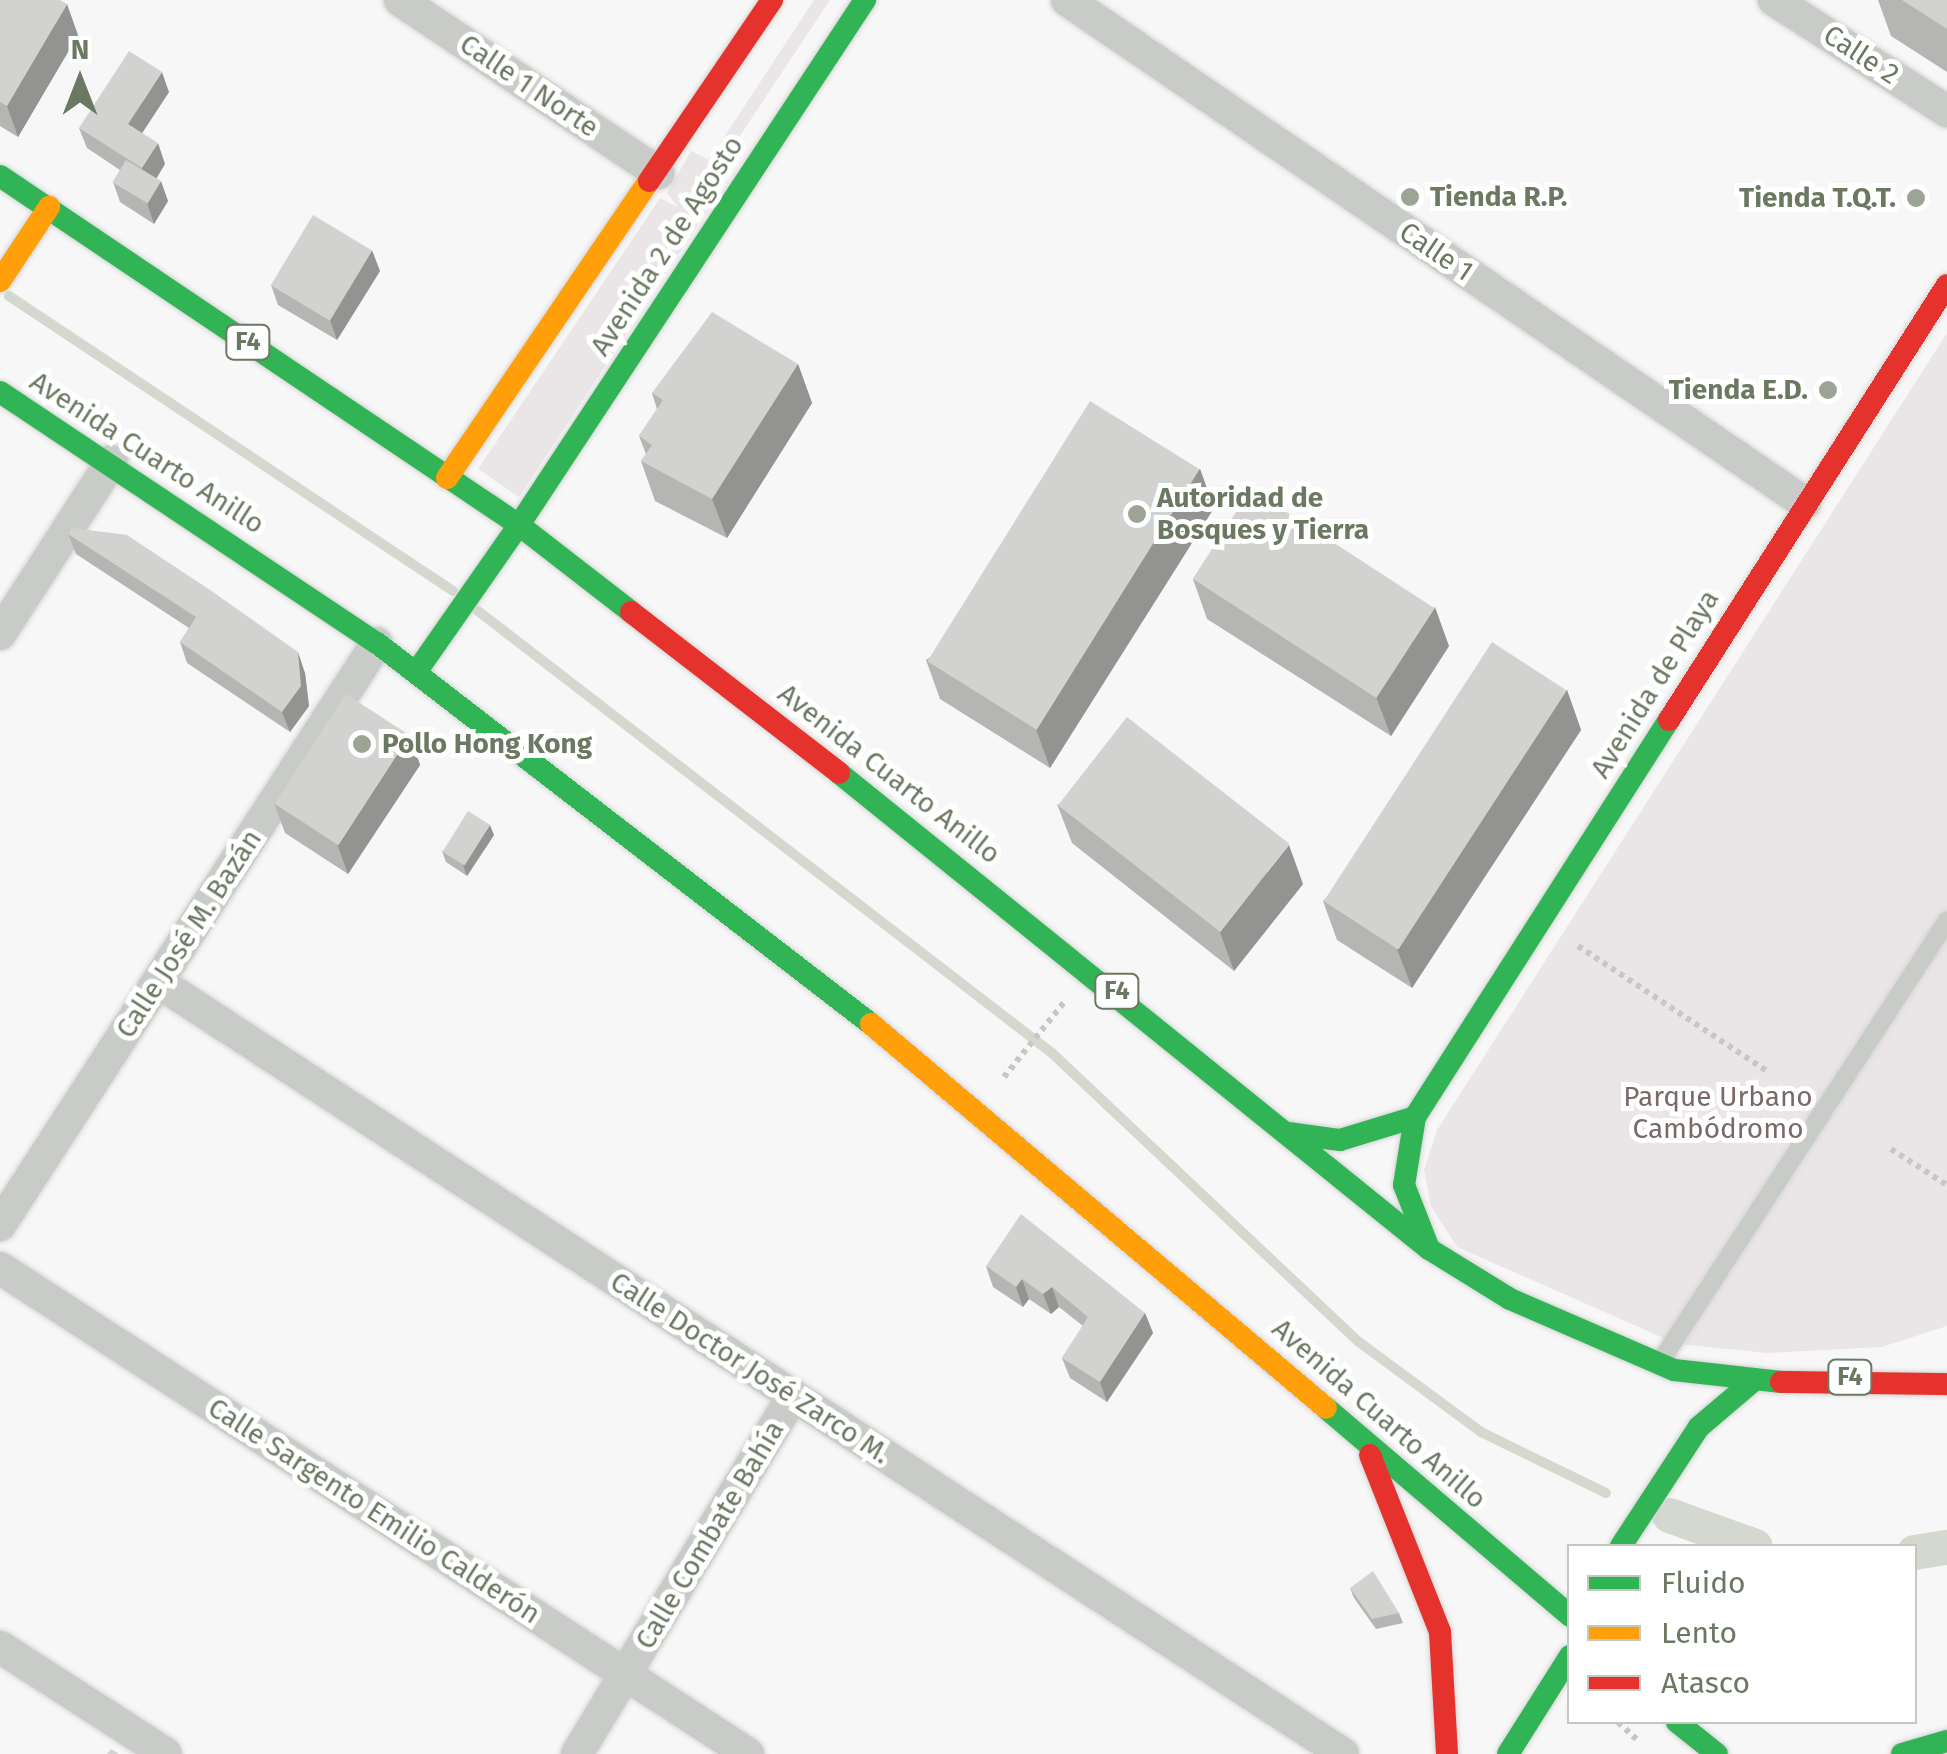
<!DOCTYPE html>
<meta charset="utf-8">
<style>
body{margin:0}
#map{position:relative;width:1947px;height:1754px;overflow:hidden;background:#f8f7f8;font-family:"Fira Sans",sans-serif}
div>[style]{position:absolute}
.green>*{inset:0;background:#eae6e8}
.stream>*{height:10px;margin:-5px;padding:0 5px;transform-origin:5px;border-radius:5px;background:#d4d8cf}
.canal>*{height:35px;margin:-17.5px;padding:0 17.5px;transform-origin:17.5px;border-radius:17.5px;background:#d4d8cf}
.path>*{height:6px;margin-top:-3px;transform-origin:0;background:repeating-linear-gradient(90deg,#c7c7c6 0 5px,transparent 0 10px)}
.roads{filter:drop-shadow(0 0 2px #d3d4d2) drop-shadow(0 0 2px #d3d4d2)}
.lane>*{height:18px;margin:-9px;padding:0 9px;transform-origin:9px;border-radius:9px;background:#c9cbc8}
.street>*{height:32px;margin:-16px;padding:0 16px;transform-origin:16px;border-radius:16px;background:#c9cbc8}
.fast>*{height:22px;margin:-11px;padding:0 11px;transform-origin:11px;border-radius:11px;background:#30b455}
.slow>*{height:22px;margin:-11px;padding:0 11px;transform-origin:11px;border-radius:11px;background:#ff9f0a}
.jam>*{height:22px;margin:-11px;padding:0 11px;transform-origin:11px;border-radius:11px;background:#e5322d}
.wall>*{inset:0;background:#b5b5b4}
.shaded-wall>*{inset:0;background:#939392}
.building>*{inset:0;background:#d2d2d1;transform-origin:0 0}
.dots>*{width:28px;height:28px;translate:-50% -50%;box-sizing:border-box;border:5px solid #fff;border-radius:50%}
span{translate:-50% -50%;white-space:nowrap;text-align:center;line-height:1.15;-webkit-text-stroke:10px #fff;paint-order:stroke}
.shield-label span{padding:2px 8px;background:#fff;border:2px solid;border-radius:8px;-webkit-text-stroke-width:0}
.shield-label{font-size:25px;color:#6b7862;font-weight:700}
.street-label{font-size:28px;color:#6b7862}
.poi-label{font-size:28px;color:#6b7862;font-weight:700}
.left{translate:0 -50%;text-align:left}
.right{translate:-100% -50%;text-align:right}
.park-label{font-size:28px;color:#7b696a}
.legend{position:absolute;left:1567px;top:1544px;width:350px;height:180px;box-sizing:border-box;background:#fff;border:2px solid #c4c9c0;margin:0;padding:12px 18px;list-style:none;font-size:30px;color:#6b7862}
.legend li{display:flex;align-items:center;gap:20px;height:50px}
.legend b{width:50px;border:2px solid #c4c9c0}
.north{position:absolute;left:30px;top:30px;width:100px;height:100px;-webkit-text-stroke:8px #fff;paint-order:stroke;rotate:0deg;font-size:28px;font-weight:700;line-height:40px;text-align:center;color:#6b7862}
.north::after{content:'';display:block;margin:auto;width:35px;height:45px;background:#6b7862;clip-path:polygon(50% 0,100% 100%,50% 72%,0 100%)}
</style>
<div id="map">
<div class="green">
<div style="clip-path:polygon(814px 0,830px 0,720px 166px,729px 172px,705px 215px,689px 214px,700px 222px,519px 497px,478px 469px,660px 198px,678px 207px,667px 193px,691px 151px,709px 160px)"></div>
<div style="clip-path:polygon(1947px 333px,1947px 1326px,1882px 1347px,1767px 1353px,1677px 1344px,1457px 1247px,1431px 1206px,1424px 1170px,1437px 1130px)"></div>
</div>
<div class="stream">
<div style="left:9px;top:296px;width:533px;rotate:33.6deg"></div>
<div style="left:478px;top:611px;width:724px;rotate:37.6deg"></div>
<div style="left:1052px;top:1053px;width:422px;rotate:43.3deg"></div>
<div style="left:1359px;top:1342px;width:152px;rotate:36.4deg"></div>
<div style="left:1481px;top:1432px;width:139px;rotate:26deg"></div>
</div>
<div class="canal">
<div style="left:1669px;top:1515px;width:91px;rotate:19.8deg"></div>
<div style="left:1914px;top:1552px;width:33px;rotate:-9deg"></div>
</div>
<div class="path">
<div style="left:1578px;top:946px;width:230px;rotate:33.5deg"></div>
<div style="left:1004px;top:1077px;width:97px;rotate:-51.2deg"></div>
<div style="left:1891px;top:1149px;width:67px;rotate:32.7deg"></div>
<div style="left:1618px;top:1722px;width:25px;rotate:43deg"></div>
</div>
<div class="roads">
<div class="lane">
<div style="left:1662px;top:1359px;width:523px;rotate:-56.95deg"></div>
</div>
<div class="street">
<div style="left:400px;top:0;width:311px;rotate:33.8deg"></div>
<div style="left:1067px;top:0;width:893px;rotate:34.28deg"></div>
<div style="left:1774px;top:0;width:206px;rotate:32.7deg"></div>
<div style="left:0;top:634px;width:206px;rotate:-57.1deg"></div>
<div style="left:158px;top:982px;width:1414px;rotate:33.08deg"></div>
<div style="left:0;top:1225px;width:693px;rotate:-57.07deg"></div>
<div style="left:0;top:1268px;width:892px;rotate:33.01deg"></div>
<div style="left:0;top:1647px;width:197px;rotate:32.8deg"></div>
<div style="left:577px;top:1754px;width:418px;rotate:-58.9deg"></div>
</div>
<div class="fast">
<div style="left:0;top:176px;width:625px;rotate:33.92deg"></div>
<div style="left:519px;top:525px;width:142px;rotate:37.8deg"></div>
<div style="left:0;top:392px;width:453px;rotate:33.7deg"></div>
<div style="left:377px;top:643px;width:624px;rotate:37.64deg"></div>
<div style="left:519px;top:525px;width:629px;rotate:-56.61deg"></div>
<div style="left:417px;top:671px;width:178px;rotate:-55.1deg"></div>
<div style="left:839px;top:773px;width:758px;rotate:38.9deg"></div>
<div style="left:1429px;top:1249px;width:95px;rotate:31.7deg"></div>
<div style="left:1510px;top:1299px;width:179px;rotate:23.4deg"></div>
<div style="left:1674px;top:1370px;width:108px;rotate:6.4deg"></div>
<div style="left:1288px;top:1133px;width:52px;rotate:7.7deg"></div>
<div style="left:1340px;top:1140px;width:78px;rotate:-17deg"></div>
<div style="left:1429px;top:1249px;width:69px;rotate:-111.3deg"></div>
<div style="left:1404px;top:1185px;width:69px;rotate:-80.8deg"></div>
<div style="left:1415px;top:1117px;width:471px;rotate:-57.4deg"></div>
<div style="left:1326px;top:1408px;width:321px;rotate:40.4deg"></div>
<div style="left:1621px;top:1546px;width:142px;rotate:-56.8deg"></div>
<div style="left:1699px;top:1427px;width:70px;rotate:-40.3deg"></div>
<div style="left:1677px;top:1722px;width:51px;rotate:38.7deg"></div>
<div style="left:1508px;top:1754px;width:116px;rotate:-57.7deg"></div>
<div style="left:1902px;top:1754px;width:47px;rotate:-16.1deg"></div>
</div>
<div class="slow">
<div style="left:0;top:281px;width:89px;rotate:-56.5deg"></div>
<div style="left:447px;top:478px;width:359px;rotate:-55.8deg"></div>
<div style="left:871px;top:1024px;width:595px;rotate:40.16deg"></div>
</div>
<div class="jam">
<div style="left:649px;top:181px;width:219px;rotate:-55.8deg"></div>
<div style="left:631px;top:612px;width:263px;rotate:37.7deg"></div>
<div style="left:1669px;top:720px;width:516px;rotate:-57.42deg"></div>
<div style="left:1781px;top:1382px;width:166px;rotate:0.7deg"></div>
<div style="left:1370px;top:1455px;width:190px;rotate:68.4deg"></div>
<div style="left:1440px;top:1632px;width:122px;rotate:86.7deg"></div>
</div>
</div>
<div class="wall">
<div style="clip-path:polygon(0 0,78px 35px,18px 137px,0 126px)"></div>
<div style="clip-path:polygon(1878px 0,1947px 0,1947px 72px,1891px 36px)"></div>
<div style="clip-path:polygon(169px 92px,142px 133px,165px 164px,156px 178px,168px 201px,154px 224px,120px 202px,113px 182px,120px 170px,87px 148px,79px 128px)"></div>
<div style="clip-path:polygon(380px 271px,337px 340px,278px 305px,271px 285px)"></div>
<div style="clip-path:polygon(798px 364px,812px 403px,727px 538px,655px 501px,641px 461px,646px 454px,639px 436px,657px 409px,652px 393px)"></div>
<div style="clip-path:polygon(1200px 469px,1214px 508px,1050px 768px,940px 699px,926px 660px)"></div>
<div style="clip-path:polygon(68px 534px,305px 673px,309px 706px,290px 732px,187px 663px,180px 642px,189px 628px,76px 554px)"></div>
<div style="clip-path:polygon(1193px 579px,1449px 646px,1391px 736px,1207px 619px)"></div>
<div style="clip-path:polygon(1567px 690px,1581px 730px,1412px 988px,1337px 940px,1323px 901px)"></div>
<div style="clip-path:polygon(410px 735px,420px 765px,348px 874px,285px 833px,274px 803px)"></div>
<div style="clip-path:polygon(1057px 804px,1303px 884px,1234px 971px,1072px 843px)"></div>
<div style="clip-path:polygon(494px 835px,467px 876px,446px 862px,442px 851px)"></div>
<div style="clip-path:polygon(986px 1266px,1145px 1313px,1153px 1333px,1107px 1402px,1070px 1378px,1062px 1358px,1083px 1326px,1059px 1307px,1051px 1314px,1029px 1299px,1023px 1307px,993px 1287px)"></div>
<div style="clip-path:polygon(1350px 1588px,1399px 1613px,1403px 1623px,1376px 1629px,1354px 1598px)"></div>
</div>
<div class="shaded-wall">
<div style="clip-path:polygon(67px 4px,78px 35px,18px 137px,7px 106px)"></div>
<div style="clip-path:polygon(162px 72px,169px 92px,135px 144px,128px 124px)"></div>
<div style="clip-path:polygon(158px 143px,165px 164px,150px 189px,142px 168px)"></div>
<div style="clip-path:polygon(161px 181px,168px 201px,154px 224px,147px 203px)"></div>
<div style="clip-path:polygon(372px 250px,380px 271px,337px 340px,330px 320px)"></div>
<div style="clip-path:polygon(798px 364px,812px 403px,727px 538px,712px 499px)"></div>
<div style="clip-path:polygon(1200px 469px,1214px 508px,1050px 768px,1036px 729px)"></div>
<div style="clip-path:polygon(1435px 607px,1449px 646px,1391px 736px,1376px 697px)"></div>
<div style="clip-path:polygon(298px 652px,305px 673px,309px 706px,290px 732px,282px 712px)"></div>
<div style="clip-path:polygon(1567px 690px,1581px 730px,1412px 988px,1397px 949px)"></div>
<div style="clip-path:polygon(410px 735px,420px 765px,348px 874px,337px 844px)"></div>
<div style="clip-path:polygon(490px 825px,494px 835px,467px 876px,463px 865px)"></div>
<div style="clip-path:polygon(1289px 845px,1303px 884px,1234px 971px,1220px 932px)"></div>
<div style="clip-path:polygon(1022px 1279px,1029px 1299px,1023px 1307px,1016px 1287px)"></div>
<div style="clip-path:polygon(1052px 1287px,1059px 1307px,1051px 1314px,1043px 1294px)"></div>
<div style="clip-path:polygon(1145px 1313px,1153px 1333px,1107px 1402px,1100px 1382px)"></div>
</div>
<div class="building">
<div style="clip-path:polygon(0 0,60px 0,67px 4px,7px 106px,0 102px)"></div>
<div style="clip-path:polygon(1902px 0,1947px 0,1947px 29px)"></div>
<div style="clip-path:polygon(129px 51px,162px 72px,128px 124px,158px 143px,142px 168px,79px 128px)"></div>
<div style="left:126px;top:160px;width:41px;height:26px;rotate:31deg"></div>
<div style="left:313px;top:215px;width:69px;height:82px;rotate:31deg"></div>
<div style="clip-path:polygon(712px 312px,798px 364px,712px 499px,641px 461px,652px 445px,639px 436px,663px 400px,652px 393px)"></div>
<div style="left:1090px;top:401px;width:129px;height:307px;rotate:32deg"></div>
<div style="left:1251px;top:489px;width:219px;height:107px;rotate:33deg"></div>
<div style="clip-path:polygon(72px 528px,127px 535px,213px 592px,298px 652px,301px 686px,282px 712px,180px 642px,196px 617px,68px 534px)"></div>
<div style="left:1492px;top:642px;width:89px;height:309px;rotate:33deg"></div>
<div style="left:346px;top:694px;width:76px;height:131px;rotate:33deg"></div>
<div style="left:1127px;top:717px;width:206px;height:112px;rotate:38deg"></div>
<div style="left:468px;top:811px;width:26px;height:48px;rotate:32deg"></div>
<div style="clip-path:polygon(1021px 1214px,1145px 1313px,1100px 1382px,1062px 1358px,1088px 1317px,1052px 1287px,1043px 1294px,1022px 1279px,1016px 1287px,986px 1266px)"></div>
<div style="clip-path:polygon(1373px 1571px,1399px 1613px,1372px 1619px,1350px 1588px)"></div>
<div style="clip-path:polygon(111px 1749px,119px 1754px,107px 1754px)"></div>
</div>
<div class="dots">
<div style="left:1410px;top:197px;background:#9ca496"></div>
<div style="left:1916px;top:198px;background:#9ca496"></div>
<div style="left:1828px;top:390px;background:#9ca496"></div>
<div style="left:1137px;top:514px;background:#9ca496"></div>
<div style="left:362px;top:744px;background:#9ca496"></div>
</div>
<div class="shield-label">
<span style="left:248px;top:342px">F4</span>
<span style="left:1117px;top:991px">F4</span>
<span style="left:1850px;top:1377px">F4</span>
</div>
<div class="street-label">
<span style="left:1861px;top:55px;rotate:33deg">Calle 2</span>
<span style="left:529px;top:86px;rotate:34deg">Calle 1 Norte</span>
<span style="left:667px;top:246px;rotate:-57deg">Avenida 2 de Agosto</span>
<span style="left:1436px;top:252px;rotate:34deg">Calle 1</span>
<span style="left:147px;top:453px;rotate:33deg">Avenida Cuarto Anillo</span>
<span style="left:1655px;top:684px;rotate:-58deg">Avenida de Playa</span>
<span style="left:889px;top:774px;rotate:38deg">Avenida Cuarto Anillo</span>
<span style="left:189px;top:934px;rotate:-57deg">Calle José M. Bazán</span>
<span style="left:750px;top:1368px;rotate:33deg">Calle Doctor José Zarco M.</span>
<span style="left:1379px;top:1414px;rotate:41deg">Avenida Cuarto Anillo</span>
<span style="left:374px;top:1511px;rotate:33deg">Calle Sargento Emilio Calderón</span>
<span style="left:710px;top:1535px;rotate:-59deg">Calle Combate Bahía</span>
</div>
<div class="poi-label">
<span class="left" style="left:1430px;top:197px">Tienda R.P.</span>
<span class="right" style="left:1896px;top:198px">Tienda T.Q.T.</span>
<span class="right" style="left:1808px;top:390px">Tienda E.D.</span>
<span class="left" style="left:1157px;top:514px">Autoridad de<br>Bosques y Tierra</span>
<span class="left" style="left:382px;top:744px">Pollo Hong Kong</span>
</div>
<div class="park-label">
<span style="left:1718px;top:1113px">Parque Urbano<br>Cambódromo</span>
</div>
<ul class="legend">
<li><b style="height:12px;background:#30b455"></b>Fluido</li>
<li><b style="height:12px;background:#ff9f0a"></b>Lento</li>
<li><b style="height:12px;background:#e5322d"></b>Atasco</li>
</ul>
<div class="north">N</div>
</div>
